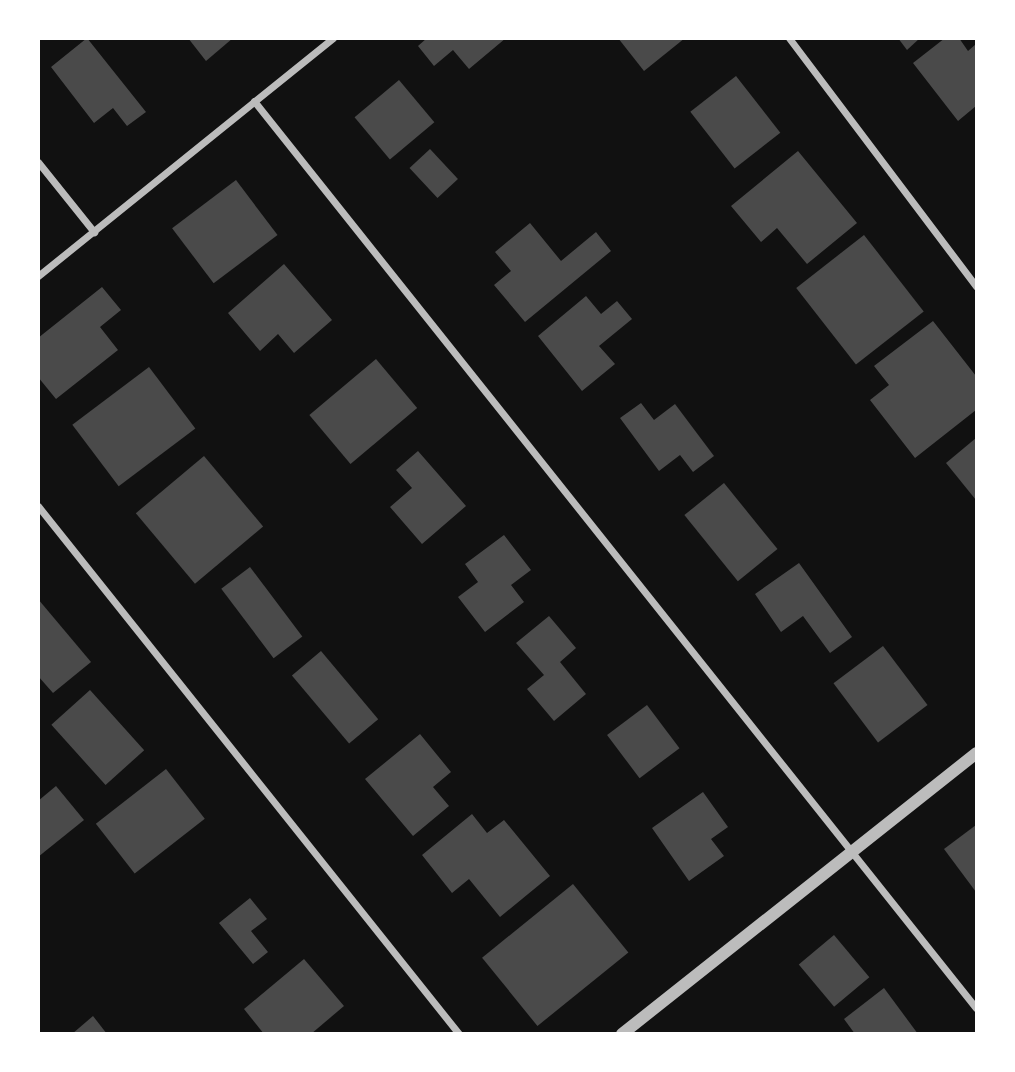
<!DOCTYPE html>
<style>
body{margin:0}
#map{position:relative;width:1015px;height:1072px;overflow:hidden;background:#111;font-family:Manrope,sans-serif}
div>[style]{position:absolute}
.building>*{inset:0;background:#4a4a4a;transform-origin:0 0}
.minor>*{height:7px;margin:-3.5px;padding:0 3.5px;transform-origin:3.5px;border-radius:3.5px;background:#bcbcbc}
.tertiary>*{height:12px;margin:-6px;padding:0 6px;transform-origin:6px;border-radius:6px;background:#bcbcbc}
span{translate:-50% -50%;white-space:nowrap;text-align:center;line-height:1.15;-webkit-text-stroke:5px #fff;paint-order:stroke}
.frame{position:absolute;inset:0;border:40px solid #fff;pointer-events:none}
</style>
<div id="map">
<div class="building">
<div style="clip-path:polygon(87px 38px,146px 112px,127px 126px,113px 108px,94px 123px,51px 67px)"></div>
<div style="clip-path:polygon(188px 38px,233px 38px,206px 61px)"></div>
<div style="clip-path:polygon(427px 38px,506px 38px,469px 69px,453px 50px,434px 66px,418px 46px)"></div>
<div style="clip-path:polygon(618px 38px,685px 38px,644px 71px)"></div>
<div style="clip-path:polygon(898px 38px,920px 38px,907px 50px)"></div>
<div style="clip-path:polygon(945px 38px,959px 38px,968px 51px,976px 44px,976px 106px,958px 121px,913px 63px)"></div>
<div style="left:736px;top:76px;width:72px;height:58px;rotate:52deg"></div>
<div style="left:399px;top:80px;width:55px;height:58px;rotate:50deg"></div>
<div style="left:430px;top:149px;width:41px;height:28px;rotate:47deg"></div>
<div style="clip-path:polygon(798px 151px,857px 223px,807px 264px,777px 228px,761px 242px,731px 206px)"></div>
<div style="left:236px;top:180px;width:69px;height:80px;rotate:53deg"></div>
<div style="clip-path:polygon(530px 223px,561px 261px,596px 232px,611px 251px,525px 322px,494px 285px,511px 271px,495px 252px)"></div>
<div style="left:864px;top:235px;width:97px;height:86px;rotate:52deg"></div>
<div style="clip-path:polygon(284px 264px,332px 320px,294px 353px,278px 334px,260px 351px,228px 313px)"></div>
<div style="clip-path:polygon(102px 287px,121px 310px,100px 327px,118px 350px,56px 399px,38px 377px,38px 338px)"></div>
<div style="clip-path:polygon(586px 296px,601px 314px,617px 301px,632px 319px,599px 346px,615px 364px,582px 391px,538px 336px)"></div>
<div style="clip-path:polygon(933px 321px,976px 376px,976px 410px,915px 458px,870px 400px,889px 385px,874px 366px)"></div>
<div style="left:376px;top:359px;width:64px;height:87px;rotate:50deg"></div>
<div style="left:149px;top:367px;width:77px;height:96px;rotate:53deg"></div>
<div style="clip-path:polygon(641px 403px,654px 420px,675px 404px,714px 456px,693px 472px,680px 455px,659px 471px,620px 418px)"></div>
<div style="clip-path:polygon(976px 438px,976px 500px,946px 463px)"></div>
<div style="clip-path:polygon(418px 451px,466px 506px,422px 544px,390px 507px,412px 488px,396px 470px)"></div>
<div style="left:204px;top:456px;width:92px;height:89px;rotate:50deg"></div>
<div style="left:724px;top:483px;width:85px;height:51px;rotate:51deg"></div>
<div style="clip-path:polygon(504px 535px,531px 570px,511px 585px,524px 602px,485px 632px,458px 597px,478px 582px,465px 564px)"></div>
<div style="clip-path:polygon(799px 563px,852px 637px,830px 653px,803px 616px,781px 632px,755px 594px)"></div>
<div style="left:250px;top:567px;width:87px;height:36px;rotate:53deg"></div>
<div style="clip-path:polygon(38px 599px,91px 662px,53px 693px,38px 676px)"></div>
<div style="clip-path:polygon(549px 616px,576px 648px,560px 662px,586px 694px,554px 721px,527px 689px,544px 675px,516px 643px)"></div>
<div style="left:883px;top:646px;width:74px;height:62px;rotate:53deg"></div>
<div style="left:321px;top:651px;width:89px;height:38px;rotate:50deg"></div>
<div style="left:90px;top:690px;width:81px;height:52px;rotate:48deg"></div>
<div style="left:647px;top:705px;width:54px;height:50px;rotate:53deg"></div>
<div style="clip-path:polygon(420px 734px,451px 772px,433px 787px,449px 806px,413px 836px,365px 779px)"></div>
<div style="left:166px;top:769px;width:63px;height:89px;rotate:52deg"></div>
<div style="clip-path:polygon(56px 786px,84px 820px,38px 857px,38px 801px)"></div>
<div style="clip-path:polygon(703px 792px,728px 827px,711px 839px,724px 856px,689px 881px,652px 828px)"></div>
<div style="clip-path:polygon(472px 814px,487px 833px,504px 820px,550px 876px,500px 917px,469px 879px,452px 893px,422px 855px)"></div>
<div style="clip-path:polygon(976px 825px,976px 892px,944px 849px)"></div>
<div style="left:573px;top:884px;width:88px;height:117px;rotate:51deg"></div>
<div style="clip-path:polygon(250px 898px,267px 919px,251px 931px,268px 952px,253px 964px,219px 923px)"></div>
<div style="left:834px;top:935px;width:55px;height:46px;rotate:50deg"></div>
<div style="clip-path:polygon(304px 959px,344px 1006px,311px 1034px,264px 1034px,244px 1009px)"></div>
<div style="clip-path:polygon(884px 988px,918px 1034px,855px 1034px,844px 1019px)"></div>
<div style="clip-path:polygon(93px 1016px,107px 1034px,72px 1034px)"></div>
</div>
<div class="minor">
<div style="left:789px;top:38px;width:311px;rotate:53deg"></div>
<div style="left:254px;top:101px;width:1159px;rotate:51.48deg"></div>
<div style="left:38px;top:162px;width:90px;rotate:51.3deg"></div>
<div style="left:38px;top:276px;width:379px;rotate:-38.9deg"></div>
<div style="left:38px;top:506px;width:675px;rotate:51.43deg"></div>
</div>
<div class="tertiary">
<div style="left:622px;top:1034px;width:452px;rotate:-38.4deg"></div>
</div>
<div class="frame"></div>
</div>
